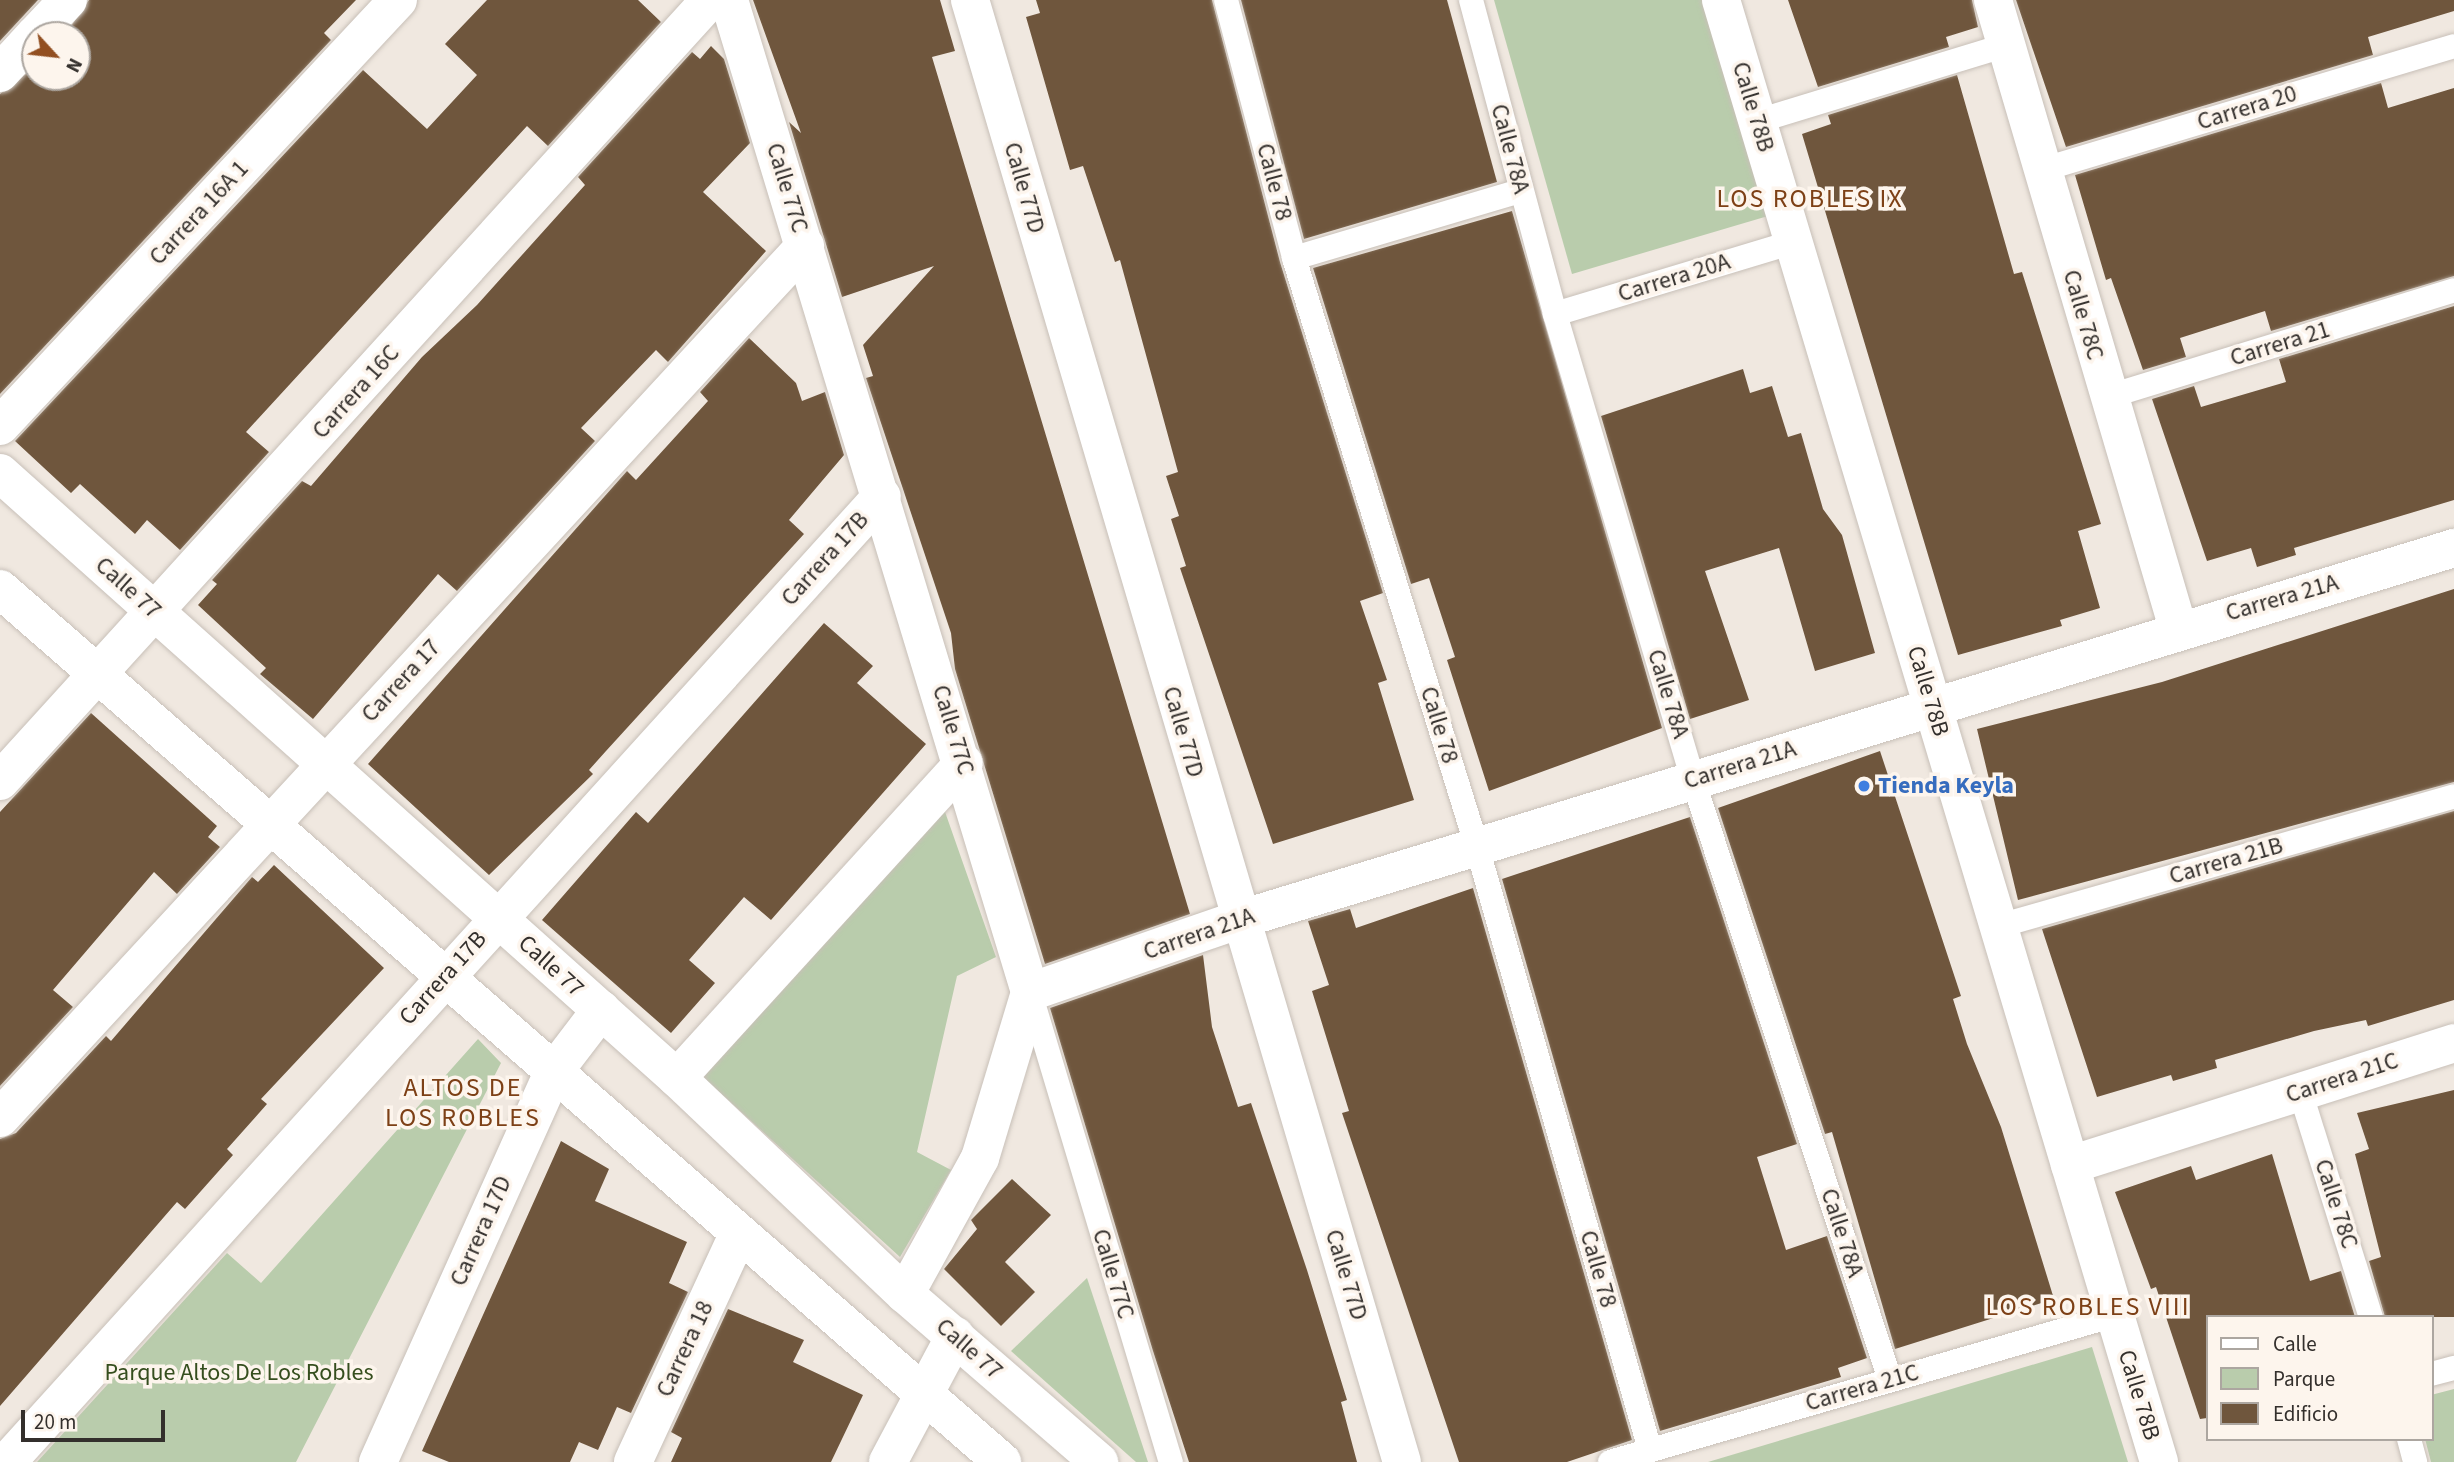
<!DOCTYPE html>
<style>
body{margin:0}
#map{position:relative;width:2454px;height:1462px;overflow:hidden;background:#f0e8e0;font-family:"Source Sans 3",sans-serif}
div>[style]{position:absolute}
.green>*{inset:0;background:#b9ccac}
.building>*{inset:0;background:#6f563d}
.roads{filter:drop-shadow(0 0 2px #c8c0b8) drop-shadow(0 0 2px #c8c0b8)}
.lane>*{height:24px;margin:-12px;padding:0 12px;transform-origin:12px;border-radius:12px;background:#fff}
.street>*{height:38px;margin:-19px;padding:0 19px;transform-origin:19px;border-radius:19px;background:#fff}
.secondary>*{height:38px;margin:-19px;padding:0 19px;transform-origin:19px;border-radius:19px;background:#fff}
.dots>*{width:19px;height:19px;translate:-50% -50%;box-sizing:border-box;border:4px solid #fdf5ed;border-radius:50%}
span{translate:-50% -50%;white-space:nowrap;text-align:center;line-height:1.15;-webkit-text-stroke:7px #fdf5ed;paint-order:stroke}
.street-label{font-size:24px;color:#332f2c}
.shop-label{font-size:24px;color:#366cbe;font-weight:700}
.left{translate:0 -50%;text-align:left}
.park-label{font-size:24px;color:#354e1e}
.neighbourhood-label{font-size:26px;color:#7d4016;letter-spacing:2px}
.legend{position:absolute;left:2206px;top:1315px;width:228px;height:126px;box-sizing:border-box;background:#fdf5ed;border:2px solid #aca6a0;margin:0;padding:9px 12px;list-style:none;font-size:21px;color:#332f2c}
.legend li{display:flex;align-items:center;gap:14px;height:35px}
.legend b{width:35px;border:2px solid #aca6a0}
.north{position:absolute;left:21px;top:21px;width:70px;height:70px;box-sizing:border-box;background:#fdf5ed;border:2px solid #aca6a0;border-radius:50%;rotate:117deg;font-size:19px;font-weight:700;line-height:28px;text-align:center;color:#332f2c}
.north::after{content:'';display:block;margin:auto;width:24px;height:32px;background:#924f21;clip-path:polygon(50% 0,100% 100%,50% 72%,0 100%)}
.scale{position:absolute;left:21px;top:1410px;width:144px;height:32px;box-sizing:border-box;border:4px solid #332f2c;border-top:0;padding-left:9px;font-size:21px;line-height:24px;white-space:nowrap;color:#332f2c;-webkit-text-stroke:5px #fdf5ed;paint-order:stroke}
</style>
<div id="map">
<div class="green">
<div style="clip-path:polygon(1494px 0,1707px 0,1768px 216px,1572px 274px)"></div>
<div style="clip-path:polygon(944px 809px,996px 957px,957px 976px,917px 1152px,951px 1170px,900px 1257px,703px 1077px)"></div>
<div style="clip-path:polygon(478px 1039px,501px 1063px,296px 1462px,37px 1462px,227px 1253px,261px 1283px)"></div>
<div style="clip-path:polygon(1087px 1278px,1148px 1462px,1136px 1462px,1011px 1351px)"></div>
<div style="clip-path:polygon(2092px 1347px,2128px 1462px,1708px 1462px)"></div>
<div style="clip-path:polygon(2454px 1389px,2454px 1462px,2431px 1462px,2425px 1439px,2431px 1439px,2431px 1395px)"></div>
</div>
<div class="building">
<div style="clip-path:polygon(0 0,38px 0,0 41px)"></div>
<div style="clip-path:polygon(89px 0,356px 0,324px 33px,331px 40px,0 394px,0 94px,35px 67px,35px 77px,77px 77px,77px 35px,65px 35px)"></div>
<div style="clip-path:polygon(487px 0,638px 0,661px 22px,548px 146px,527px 126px,246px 432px,269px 452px,180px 550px,147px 520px,135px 534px,80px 484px,71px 493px,15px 441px,363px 70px,427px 129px,477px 75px,445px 44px)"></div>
<div style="clip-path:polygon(753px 0,940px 0,955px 51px,932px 57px,1190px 914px,1045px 964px,955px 669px,951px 633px,866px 378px,873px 376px,863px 345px,934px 266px,842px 297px,789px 122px,801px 133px)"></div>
<div style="clip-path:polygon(1036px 0,1212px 0,1280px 262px,1383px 593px,1360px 601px,1387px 680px,1378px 683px,1414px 800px,1273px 844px,1180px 568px,1186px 566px,1171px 519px,1179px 516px,1166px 476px,1178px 472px,1120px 260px,1115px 262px,1083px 166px,1070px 170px,1026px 17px,1040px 13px)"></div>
<div style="clip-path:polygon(1241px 0,1447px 0,1497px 182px,1304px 239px)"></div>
<div style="clip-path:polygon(1788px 0,1972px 0,1978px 27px,1946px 37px,1949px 47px,1818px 87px)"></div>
<div style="clip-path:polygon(2016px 0,2454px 0,2454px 11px,2368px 37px,2373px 55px,2066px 147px)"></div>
<div style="clip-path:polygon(711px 46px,724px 59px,750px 143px,703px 192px,766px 251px,668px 362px,656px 350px,581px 428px,595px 441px,457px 591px,438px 574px,313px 719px,260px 674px,266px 668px,198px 605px,217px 584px,212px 580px,302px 481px,311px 486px,422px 357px,477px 305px,585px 185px,578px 177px,692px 52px,700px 59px)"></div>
<div style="clip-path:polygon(1957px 75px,2014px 274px,2022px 272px,2101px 524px,2078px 531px,2100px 608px,2060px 620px,2062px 626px,1958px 655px,1802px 134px,1831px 124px,1828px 115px)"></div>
<div style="clip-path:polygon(2381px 83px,2388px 108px,2454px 88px,2454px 276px,2271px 331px,2265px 311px,2180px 338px,2186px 357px,2143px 370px,2111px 278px,2106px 280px,2075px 175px)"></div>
<div style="clip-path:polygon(1512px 211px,1662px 728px,1489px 791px,1447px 660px,1455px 657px,1429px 578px,1411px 584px,1313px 268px)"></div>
<div style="clip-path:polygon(2454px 306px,2454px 500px,2294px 548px,2296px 555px,2257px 567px,2251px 548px,2207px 561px,2152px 399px,2194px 386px,2201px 407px,2286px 382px,2279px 359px)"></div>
<div style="clip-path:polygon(749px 338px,796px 383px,802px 401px,825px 392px,844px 455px,789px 520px,804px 534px,606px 751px,589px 770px,593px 774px,489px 875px,368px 764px,627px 471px,636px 480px,708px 401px,700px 392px)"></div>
<div style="clip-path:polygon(1743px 369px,1750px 393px,1772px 386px,1788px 437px,1801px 433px,1823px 509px,1842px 535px,1875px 653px,1815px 671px,1779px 548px,1705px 571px,1749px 700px,1690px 719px,1601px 416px)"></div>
<div style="clip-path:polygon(2454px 589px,2454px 782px,2018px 900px,1977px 729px,2162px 682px)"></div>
<div style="clip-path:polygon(824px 623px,873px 666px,857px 683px,926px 744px,771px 920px,744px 897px,689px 960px,715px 983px,671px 1033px,542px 920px,636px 812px,648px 823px)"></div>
<div style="clip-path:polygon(91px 713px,217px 826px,208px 837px,220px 847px,177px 894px,154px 872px,53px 990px,73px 1007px,0 1086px,0 812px)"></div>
<div style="clip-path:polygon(1880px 751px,1961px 996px,1953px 999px,1967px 1044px,2001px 1127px,2054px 1299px,1895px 1349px,1832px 1132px,1825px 1134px,1718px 808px)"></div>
<div style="clip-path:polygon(2454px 811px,2454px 1000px,2368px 1026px,2366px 1020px,2314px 1031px,2215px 1060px,2217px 1068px,2173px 1081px,2171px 1075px,2097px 1097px,2042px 929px)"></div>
<div style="clip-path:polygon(1690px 817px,1797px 1144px,1757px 1157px,1786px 1250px,1827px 1236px,1867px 1358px,1838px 1368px,1841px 1377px,1660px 1431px,1502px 879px)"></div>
<div style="clip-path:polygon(274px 865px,384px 968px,261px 1099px,267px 1104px,227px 1149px,233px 1155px,185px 1209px,177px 1202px,0 1406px,0 1139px,16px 1133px,106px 1036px,111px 1041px,252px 877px,258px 882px)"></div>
<div style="clip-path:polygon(1473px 888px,1632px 1440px,1567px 1462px,1459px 1462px,1342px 1113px,1349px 1111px,1312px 991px,1329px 985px,1308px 921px,1350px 909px,1356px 928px)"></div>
<div style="clip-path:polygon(1203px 955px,1212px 1027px,1238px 1107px,1251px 1103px,1307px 1270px,1347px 1400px,1341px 1402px,1357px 1462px,1189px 1462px,1153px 1351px,1050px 1008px)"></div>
<div style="clip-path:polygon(2454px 1090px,2454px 1317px,2385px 1317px,2369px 1261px,2381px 1257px,2355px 1154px,2369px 1149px,2357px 1113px)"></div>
<div style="clip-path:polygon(561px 1141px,609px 1169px,595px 1201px,687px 1242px,669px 1283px,688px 1292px,631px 1413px,617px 1407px,598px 1450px,579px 1442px,570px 1462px,449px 1462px,422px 1451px)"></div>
<div style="clip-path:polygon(2272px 1154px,2310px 1281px,2341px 1271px,2355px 1317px,2207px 1317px,2207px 1418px,2200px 1419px,2156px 1287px,2151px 1289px,2115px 1192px,2191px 1166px,2196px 1180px)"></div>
<div style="clip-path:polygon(1012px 1179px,1051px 1215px,1005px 1262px,1035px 1292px,1001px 1326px,944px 1269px,977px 1229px,971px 1220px)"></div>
<div style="clip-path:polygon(728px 1309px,804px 1340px,793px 1362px,863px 1395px,831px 1462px,671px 1462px,682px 1438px,671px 1432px)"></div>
</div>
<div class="roads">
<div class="lane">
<div style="left:1226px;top:0;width:267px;rotate:75.2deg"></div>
<div style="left:1294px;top:258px;width:617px;rotate:72.74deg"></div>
<div style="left:1477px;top:847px;width:627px;rotate:73.99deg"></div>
<div style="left:1471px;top:0;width:325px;rotate:75deg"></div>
<div style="left:1555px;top:314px;width:486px;rotate:73.5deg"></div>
<div style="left:1693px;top:780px;width:632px;rotate:71.82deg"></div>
<div style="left:1758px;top:121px;width:259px;rotate:-17deg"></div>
<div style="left:2041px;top:170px;width:431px;rotate:-16.7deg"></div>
<div style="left:1294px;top:258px;width:236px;rotate:-16.5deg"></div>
<div style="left:1555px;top:314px;width:250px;rotate:-16.8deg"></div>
<div style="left:2107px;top:397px;width:363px;rotate:-17.1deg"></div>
<div style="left:1999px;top:926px;width:473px;rotate:-15.9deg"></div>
<div style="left:1031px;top:996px;width:487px;rotate:73.3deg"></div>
<div style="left:2300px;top:1091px;width:237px;rotate:72.6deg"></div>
<div style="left:2431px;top:1374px;width:24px;rotate:-15deg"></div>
<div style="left:2409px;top:1439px;width:24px;rotate:75deg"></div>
<div style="left:1610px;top:1462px;width:526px;rotate:-16.23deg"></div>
</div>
<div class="street">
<div style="left:729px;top:0;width:1037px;rotate:73.12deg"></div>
<div style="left:970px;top:0;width:1524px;rotate:73.54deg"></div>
<div style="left:1721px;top:0;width:1526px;rotate:73.32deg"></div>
<div style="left:1993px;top:0;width:655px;rotate:73.59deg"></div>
<div style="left:35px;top:35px;width:48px;rotate:-46.7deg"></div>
<div style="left:0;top:73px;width:52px;rotate:-47.4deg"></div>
<div style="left:0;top:426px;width:583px;rotate:-46.95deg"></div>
<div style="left:0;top:781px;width:1055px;rotate:-47.73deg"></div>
<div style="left:1030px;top:992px;width:220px;rotate:-19.1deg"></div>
<div style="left:1238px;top:920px;width:1272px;rotate:-17.01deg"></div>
<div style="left:677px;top:1078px;width:426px;rotate:-47.7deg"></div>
<div style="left:0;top:1118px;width:1187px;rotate:-47.29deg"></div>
<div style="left:2070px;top:1165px;width:403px;rotate:-17.6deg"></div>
<div style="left:905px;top:1294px;width:155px;rotate:-61.1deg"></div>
<div style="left:980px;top:1158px;width:173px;rotate:-73.2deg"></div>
<div style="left:7px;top:1462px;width:1303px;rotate:-47.83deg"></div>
<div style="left:378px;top:1462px;width:425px;rotate:-65.8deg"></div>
<div style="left:552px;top:1074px;width:81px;rotate:-52.6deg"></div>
<div style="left:633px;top:1462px;width:248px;rotate:-65.2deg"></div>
<div style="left:888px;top:1462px;width:143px;rotate:-62deg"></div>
</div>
<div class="secondary">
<div style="left:0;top:473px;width:908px;rotate:41.79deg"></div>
<div style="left:677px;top:1078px;width:314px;rotate:43.5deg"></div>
<div style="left:905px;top:1294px;width:257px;rotate:40.9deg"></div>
<div style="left:0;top:589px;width:1329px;rotate:41.06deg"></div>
</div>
</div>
<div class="dots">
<div style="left:1864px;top:786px;background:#3f7fe0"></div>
</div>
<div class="street-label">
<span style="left:1753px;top:107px;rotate:73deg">Calle 78B</span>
<span style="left:2247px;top:108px;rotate:-17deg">Carrera 20</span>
<span style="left:1510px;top:149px;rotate:75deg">Calle 78A</span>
<span style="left:1274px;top:182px;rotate:75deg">Calle 78</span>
<span style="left:787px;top:188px;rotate:73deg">Calle 77C</span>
<span style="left:1024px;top:188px;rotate:74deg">Calle 77D</span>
<span style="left:199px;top:213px;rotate:-47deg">Carrera 16A 1</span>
<span style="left:1674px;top:278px;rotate:-17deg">Carrera 20A</span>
<span style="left:2083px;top:315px;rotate:74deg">Calle 78C</span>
<span style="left:2280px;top:344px;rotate:-17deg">Carrera 21</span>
<span style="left:356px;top:392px;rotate:-48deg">Carrera 16C</span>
<span style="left:825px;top:559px;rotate:-48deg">Carrera 17B</span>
<span style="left:128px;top:588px;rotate:42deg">Calle 77</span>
<span style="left:2282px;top:598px;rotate:-16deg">Carrera 21A</span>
<span style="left:401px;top:681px;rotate:-47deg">Carrera 17</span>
<span style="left:1928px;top:691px;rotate:73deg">Calle 78B</span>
<span style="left:1668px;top:694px;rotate:73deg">Calle 78A</span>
<span style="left:1439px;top:725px;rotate:73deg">Calle 78</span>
<span style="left:953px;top:730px;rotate:73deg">Calle 77C</span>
<span style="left:1183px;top:732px;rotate:74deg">Calle 77D</span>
<span style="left:1740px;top:765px;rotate:-17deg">Carrera 21A</span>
<span style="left:2226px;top:861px;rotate:-16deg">Carrera 21B</span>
<span style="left:1199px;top:934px;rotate:-19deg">Carrera 21A</span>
<span style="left:551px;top:966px;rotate:42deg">Calle 77</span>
<span style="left:443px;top:978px;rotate:-48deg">Carrera 17B</span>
<span style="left:2342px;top:1078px;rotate:-18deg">Carrera 21C</span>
<span style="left:2336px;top:1204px;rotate:72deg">Calle 78C</span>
<span style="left:481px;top:1231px;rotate:-66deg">Carrera 17D</span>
<span style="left:1842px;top:1233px;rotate:72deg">Calle 78A</span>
<span style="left:1598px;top:1269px;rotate:74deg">Calle 78</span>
<span style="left:1113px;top:1274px;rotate:73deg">Calle 77C</span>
<span style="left:1346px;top:1275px;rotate:73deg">Calle 77D</span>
<span style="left:685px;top:1349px;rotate:-65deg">Carrera 18</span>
<span style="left:969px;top:1349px;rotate:41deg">Calle 77</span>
<span style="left:1862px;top:1388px;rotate:-16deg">Carrera 21C</span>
<span style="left:2139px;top:1395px;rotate:73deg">Calle 78B</span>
</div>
<div class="shop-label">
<span class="left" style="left:1878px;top:786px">Tienda Keyla</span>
</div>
<div class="park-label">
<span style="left:239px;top:1373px">Parque Altos De Los Robles</span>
</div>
<div class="neighbourhood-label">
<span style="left:1810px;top:199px">LOS ROBLES IX</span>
<span style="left:463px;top:1103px">ALTOS DE<br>LOS ROBLES</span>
<span style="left:2088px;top:1307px">LOS ROBLES VIII</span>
</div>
<ul class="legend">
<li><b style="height:9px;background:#fff"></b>Calle</li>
<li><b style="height:19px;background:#b9ccac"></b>Parque</li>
<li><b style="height:19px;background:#6f563d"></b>Edificio</li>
</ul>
<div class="north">N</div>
<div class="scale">20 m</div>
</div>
